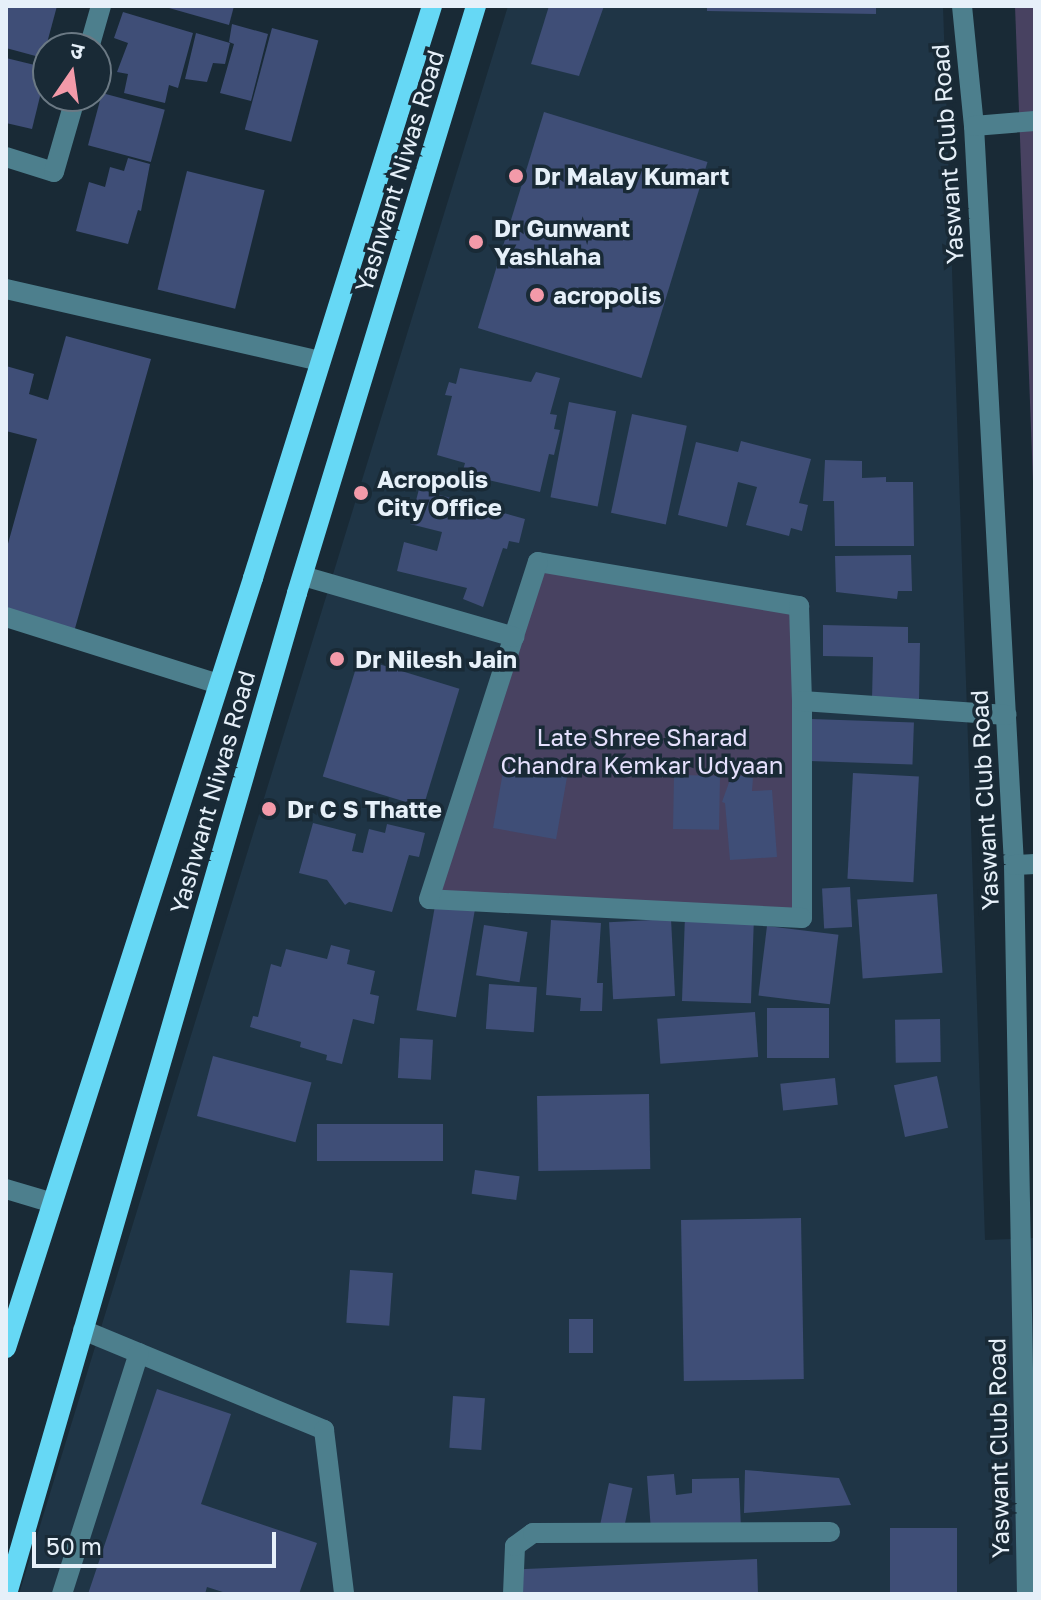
<!DOCTYPE html>
<meta charset="utf-8">
<style>
body{margin:0}
#map{position:relative;width:1041px;height:1600px;overflow:hidden;background:#192a36;font-family:"Golos Text","Noto Sans Devanagari",sans-serif}
div>[style]{position:absolute}
.built>*{inset:0;background:#1f3546}
.green>*{inset:0;background:#484261}
.building>*{inset:0;background:#3f4e77;transform-origin:0 0}
.minor>*{height:20px;margin:-10px;padding:0 10px;transform-origin:10px;border-radius:10px;background:#4d7f8d}
.major>*{height:20px;margin:-10px;padding:0 10px;transform-origin:10px;border-radius:10px;background:#66d8f5}
.dots>*{width:22px;height:22px;translate:-50% -50%;box-sizing:border-box;border:4px solid #192a36;border-radius:50%}
span{translate:-50% -50%;white-space:nowrap;text-align:center;line-height:1.15;-webkit-text-stroke:7px #192a36;paint-order:stroke}
.street-label{font-size:24px;color:#e6f0f9}
.poi-label{font-size:24px;color:#e6f0f9;font-weight:700}
.left{translate:0 -50%;text-align:left}
.park-label{font-size:24px;color:#e5e0fd}
.frame{position:absolute;inset:0;border:8px solid #e6f0f9;pointer-events:none}
.north{position:absolute;left:32px;top:32px;width:80px;height:80px;box-sizing:border-box;background:#192a36;border:2px solid #6b7984;border-radius:50%;rotate:13deg;font-size:22px;font-weight:700;line-height:32px;text-align:center;color:#e6f0f9}
.north::after{content:'';display:block;margin:auto;width:28px;height:36px;background:#f39aa9;clip-path:polygon(50% 0,100% 100%,50% 72%,0 100%)}
.scale{position:absolute;left:32px;top:1532px;width:244px;height:36px;box-sizing:border-box;border:4px solid #e6f0f9;border-top:0;padding-left:10px;font-size:24px;line-height:28px;white-space:nowrap;color:#e6f0f9;-webkit-text-stroke:6px #192a36;paint-order:stroke}
</style>
<div id="map">
<div class="built">
<div style="clip-path:polygon(508px 6px,943px 6px,985px 1240px,1035px 1238px,1035px 1594px,19px 1594px)"></div>
</div>
<div class="green">
<div style="clip-path:polygon(1015px 6px,1035px 6px,1035px 534px)"></div>
<div style="clip-path:polygon(538px 562px,799px 606px,802px 918px,429px 899px)"></div>
</div>
<div class="building">
<div style="clip-path:polygon(6px 6px,57px 6px,43px 58px,6px 48px)"></div>
<div style="clip-path:polygon(162px 6px,234px 6px,229px 25px)"></div>
<div style="clip-path:polygon(549px 6px,604px 6px,579px 76px,531px 64px)"></div>
<div style="clip-path:polygon(707px 6px,876px 6px,876px 14px,707px 11px)"></div>
<div style="clip-path:polygon(123px 12px,193px 33px,178px 88px,169px 85px,165px 103px,124px 93px,128px 74px,117px 72px,128px 43px,114px 38px)"></div>
<div style="clip-path:polygon(232px 24px,268px 34px,251px 101px,220px 93px,234px 44px,229px 42px)"></div>
<div style="left:272px;top:28px;width:48px;height:105px;rotate:15deg"></div>
<div style="clip-path:polygon(196px 33px,230px 43px,225px 64px,213px 63px,207px 82px,185px 79px)"></div>
<div style="clip-path:polygon(6px 58px,47px 68px,32px 129px,6px 123px)"></div>
<div style="left:102px;top:93px;width:65px;height:54px;rotate:15deg"></div>
<div style="left:544px;top:112px;width:171px;height:226px;rotate:17deg"></div>
<div style="clip-path:polygon(128px 158px,150px 164px,141px 211px,138px 210px,128px 244px,76px 231px,89px 182px,105px 187px,110px 167px,124px 171px)"></div>
<div style="left:187px;top:171px;width:80px;height:122px;rotate:14deg"></div>
<div style="clip-path:polygon(66px 336px,151px 359px,72px 639px,6px 619px,6px 551px,37px 439px,6px 431px,6px 366px,34px 374px,29px 394px,48px 400px)"></div>
<div style="clip-path:polygon(460px 368px,531px 382px,536px 372px,560px 378px,550px 414px,557px 415px,554px 429px,560px 430px,554px 455px,549px 454px,540px 492px,462px 474px,465px 463px,437px 455px,452px 396px,445px 395px,449px 382px,456px 384px)"></div>
<div style="left:569px;top:402px;width:48px;height:97px;rotate:11deg"></div>
<div style="left:632px;top:414px;width:56px;height:101px;rotate:12deg"></div>
<div style="clip-path:polygon(741px 441px,811px 459px,799px 503px,808px 505px,802px 531px,791px 528px,789px 536px,746px 525px,757px 487px,738px 482px,727px 527px,678px 515px,696px 442px,738px 452px)"></div>
<div style="clip-path:polygon(825px 460px,862px 461px,862px 478px,886px 477px,886px 482px,913px 482px,914px 546px,835px 546px,834px 501px,823px 501px)"></div>
<div style="clip-path:polygon(419px 489px,525px 519px,519px 543px,509px 541px,507px 549px,503px 548px,483px 607px,463px 599px,467px 588px,397px 571px,404px 542px,437px 551px,442px 532px,410px 524px)"></div>
<div style="clip-path:polygon(911px 555px,912px 591px,898px 591px,897px 599px,836px 592px,835px 556px)"></div>
<div style="clip-path:polygon(823px 625px,908px 627px,908px 643px,920px 643px,919px 700px,872px 699px,873px 657px,823px 656px)"></div>
<div style="left:359px;top:658px;width:105px;height:124px;rotate:17deg"></div>
<div style="left:811px;top:719px;width:103px;height:42px;rotate:2deg"></div>
<div style="left:504px;top:766px;width:64px;height:63px;rotate:10deg"></div>
<div style="left:853px;top:773px;width:66px;height:106px;rotate:3deg"></div>
<div style="clip-path:polygon(732px 774px,753px 778px,752px 791px,772px 790px,777px 857px,730px 860px,725px 803px,722px 802px)"></div>
<div style="left:674px;top:775px;width:46px;height:54px;rotate:1deg"></div>
<div style="clip-path:polygon(313px 823px,356px 834px,352px 851px,363px 853px,369px 829px,385px 833px,387px 824px,425px 833px,419px 857px,409px 855px,392px 912px,349px 902px,345px 905px,327px 880px,299px 873px)"></div>
<div style="left:850px;top:887px;width:40px;height:28px;rotate:87deg"></div>
<div style="left:937px;top:894px;width:79px;height:80px;rotate:86deg"></div>
<div style="left:436px;top:900px;width:40px;height:112px;rotate:10deg"></div>
<div style="left:685px;top:915px;width:69px;height:86px;rotate:2deg"></div>
<div style="left:671px;top:919px;width:77px;height:62px;rotate:87deg"></div>
<div style="clip-path:polygon(551px 920px,601px 923px,597px 983px,603px 983px,602px 1011px,580px 1011px,581px 998px,546px 995px)"></div>
<div style="left:484px;top:925px;width:44px;height:51px;rotate:9deg"></div>
<div style="left:767px;top:926px;width:72px;height:70px;rotate:7deg"></div>
<div style="clip-path:polygon(331px 945px,350px 950px,347px 964px,375px 971px,370px 994px,379px 996px,374px 1024px,353px 1019px,342px 1064px,326px 1060px,327px 1055px,300px 1047px,301px 1042px,250px 1027px,253px 1016px,258px 1017px,271px 964px,281px 967px,286px 949px,327px 959px)"></div>
<div style="left:489px;top:984px;width:48px;height:45px;rotate:4deg"></div>
<div style="left:767px;top:1008px;width:62px;height:50px"></div>
<div style="left:755px;top:1012px;width:45px;height:98px;rotate:86deg"></div>
<div style="left:940px;top:1019px;width:43px;height:45px;rotate:89deg"></div>
<div style="left:400px;top:1038px;width:33px;height:40px;rotate:3deg"></div>
<div style="left:213px;top:1056px;width:102px;height:62px;rotate:15deg"></div>
<div style="left:937px;top:1076px;width:53px;height:44px;rotate:78deg"></div>
<div style="left:835px;top:1078px;width:27px;height:55px;rotate:84deg"></div>
<div style="left:649px;top:1094px;width:75px;height:112px;rotate:89deg"></div>
<div style="left:317px;top:1124px;width:126px;height:37px"></div>
<div style="left:475px;top:1170px;width:45px;height:24px;rotate:8deg"></div>
<div style="left:801px;top:1218px;width:161px;height:120px;rotate:89deg"></div>
<div style="left:350px;top:1270px;width:43px;height:53px;rotate:4deg"></div>
<div style="left:569px;top:1319px;width:24px;height:34px"></div>
<div style="clip-path:polygon(157px 1389px,231px 1414px,201px 1504px,317px 1543px,299px 1594px,229px 1594px,207px 1587px,205px 1594px,88px 1594px)"></div>
<div style="left:453px;top:1396px;width:32px;height:52px;rotate:4deg"></div>
<div style="clip-path:polygon(745px 1470px,839px 1478px,851px 1505px,744px 1513px)"></div>
<div style="clip-path:polygon(674px 1474px,676px 1495px,692px 1493px,692px 1479px,739px 1478px,741px 1530px,651px 1531px,647px 1476px)"></div>
<div style="left:609px;top:1483px;width:24px;height:49px;rotate:12deg"></div>
<div style="left:890px;top:1528px;width:67px;height:66px"></div>
<div style="clip-path:polygon(757px 1559px,758px 1594px,505px 1594px,504px 1570px)"></div>
</div>
<div class="minor">
<div style="left:962px;top:6px;width:121px;rotate:84.3deg"></div>
<div style="left:974px;top:126px;width:740px;rotate:86.9deg"></div>
<div style="left:1014px;top:865px;width:729px;rotate:88.98deg"></div>
<div style="left:89px;top:48px;width:44px;rotate:-74.1deg"></div>
<div style="left:974px;top:126px;width:61px;rotate:-4.7deg"></div>
<div style="left:6px;top:157px;width:50px;rotate:17.4deg"></div>
<div style="left:54px;top:172px;width:79px;rotate:-73.9deg"></div>
<div style="left:6px;top:289px;width:322px;rotate:12.9deg"></div>
<div style="left:538px;top:562px;width:265px;rotate:9.6deg"></div>
<div style="left:799px;top:606px;width:95px;rotate:88.2deg"></div>
<div style="left:802px;top:701px;width:217px;rotate:90deg"></div>
<div style="left:802px;top:918px;width:373px;rotate:-177.1deg"></div>
<div style="left:429px;top:899px;width:354px;rotate:-72.1deg"></div>
<div style="left:303px;top:576px;width:220px;rotate:16.1deg"></div>
<div style="left:6px;top:617px;width:222px;rotate:17.5deg"></div>
<div style="left:802px;top:701px;width:205px;rotate:3.9deg"></div>
<div style="left:1014px;top:865px;width:21px;rotate:-3deg"></div>
<div style="left:6px;top:1189px;width:46px;rotate:16.5deg"></div>
<div style="left:83px;top:1330px;width:261px;rotate:22.5deg"></div>
<div style="left:324px;top:1430px;width:165px;rotate:83deg"></div>
<div style="left:62px;top:1594px;width:253px;rotate:-72.3deg"></div>
<div style="left:513px;top:1594px;width:48px;rotate:-87.6deg"></div>
<div style="left:515px;top:1546px;width:22px;rotate:-36deg"></div>
<div style="left:533px;top:1533px;width:297px;rotate:-0.2deg"></div>
</div>
<div class="major">
<div style="left:6px;top:1348px;width:809px;rotate:-72.21deg"></div>
<div style="left:253px;top:578px;width:599px;rotate:-72.62deg"></div>
<div style="left:7px;top:1594px;width:1042px;rotate:-73.84deg"></div>
<div style="left:297px;top:593px;width:614px;rotate:-73.04deg"></div>
</div>
<div class="dots">
<div style="left:516px;top:176px;background:#f39aa9"></div>
<div style="left:476px;top:242px;background:#f39aa9"></div>
<div style="left:537px;top:295px;background:#f39aa9"></div>
<div style="left:361px;top:493px;background:#f39aa9"></div>
<div style="left:337px;top:659px;background:#f39aa9"></div>
<div style="left:269px;top:809px;background:#f39aa9"></div>
</div>
<div class="street-label">
<span style="left:947px;top:154px;rotate:-94deg">Yaswant Club Road</span>
<span style="left:399px;top:171px;rotate:-73deg">Yashwant Niwas Road</span>
<span style="left:212px;top:792px;rotate:-74deg">Yashwant Niwas Road</span>
<span style="left:984px;top:800px;rotate:-93deg">Yaswant Club Road</span>
<span style="left:998px;top:1448px;rotate:-91deg">Yaswant Club Road</span>
</div>
<div class="poi-label">
<span class="left" style="left:534px;top:176px">Dr Malay Kumart</span>
<span class="left" style="left:494px;top:242px">Dr Gunwant<br>Yashlaha</span>
<span class="left" style="left:553px;top:295px">acropolis</span>
<span class="left" style="left:377px;top:493px">Acropolis<br>City Office</span>
<span class="left" style="left:355px;top:659px">Dr Nilesh Jain</span>
<span class="left" style="left:287px;top:809px">Dr C S Thatte</span>
</div>
<div class="park-label">
<span style="left:642px;top:751px">Late Shree Sharad<br>Chandra Kemkar Udyaan</span>
</div>
<div class="frame"></div>
<div class="north">उ</div>
<div class="scale">50 m</div>
</div>
